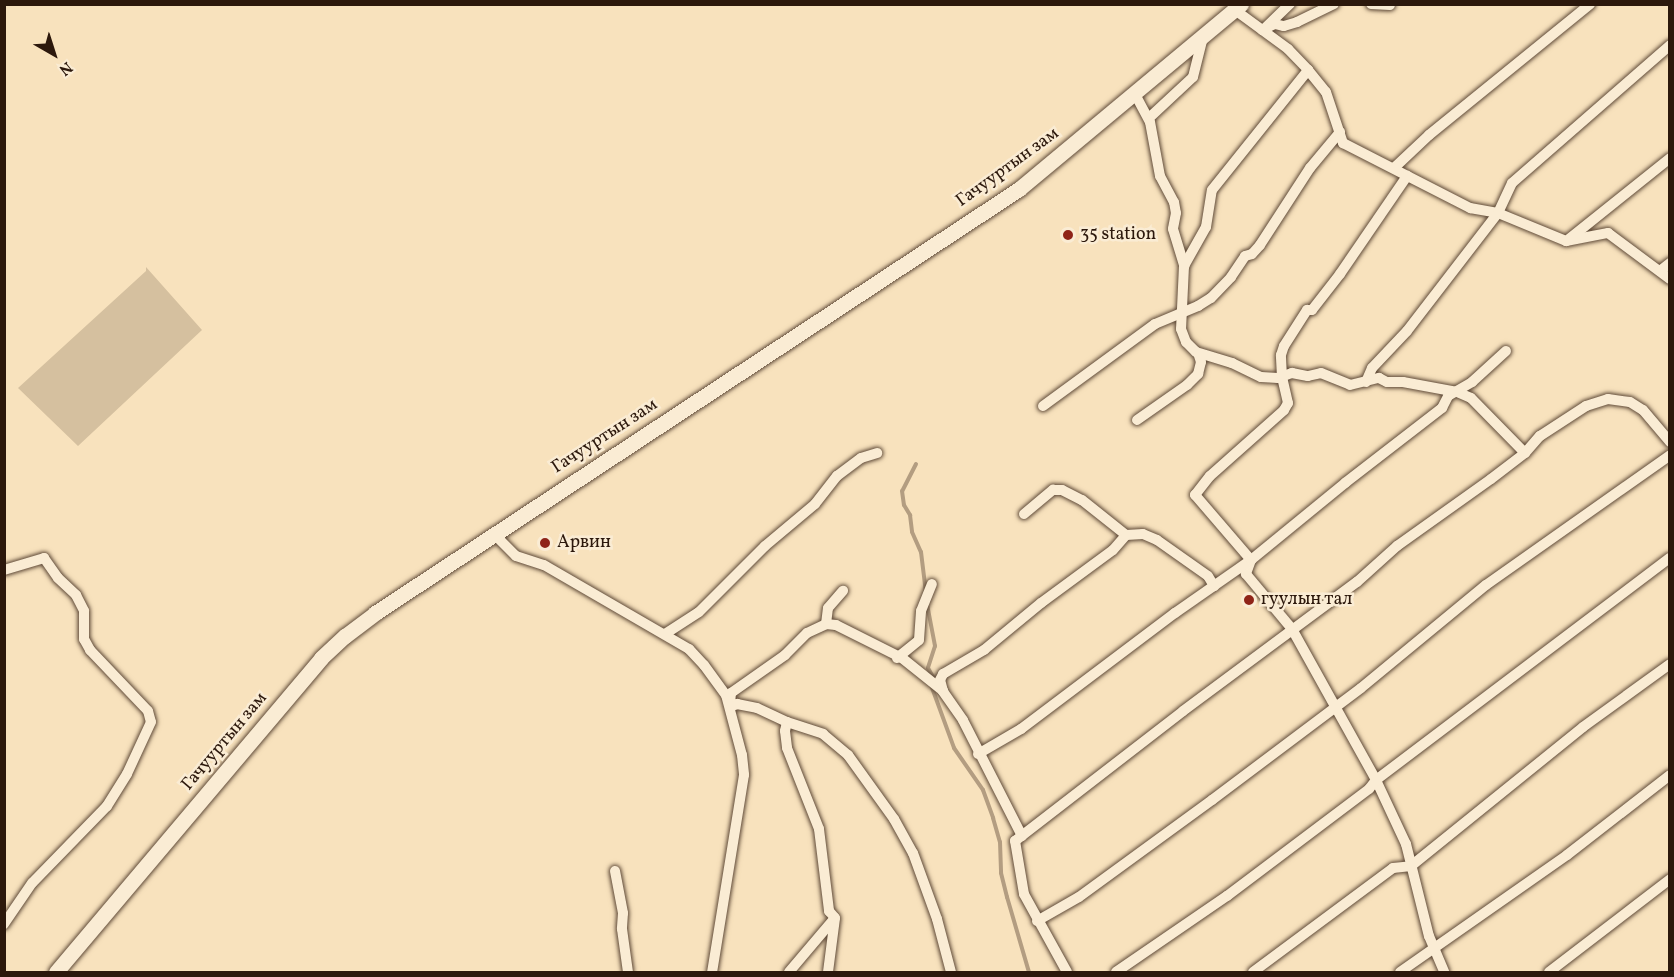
<!DOCTYPE html>
<meta charset="utf-8">
<style>
body{margin:0}
#map{position:relative;width:1674px;height:977px;overflow:hidden;background:#f8e2bd;font-family:Vollkorn,serif}
div>[style]{position:absolute}
.green>*{inset:0;background:#d5c09f}
.stream>*{height:4px;margin:-2px;padding:0 2px;transform-origin:2px;border-radius:2px;background:#b39d81}
.roads{filter:drop-shadow(0 0 2px #5f4a38) drop-shadow(0 0 2px #5f4a38)}
.minor>*{height:10px;margin:-5px;padding:0 5px;transform-origin:5px;border-radius:5px;background:#faecd4}
.secondary>*{height:15px;margin:-7.5px;padding:0 7.5px;transform-origin:7.5px;border-radius:7.5px;background:#faecd4}
.dots>*{width:16px;height:16px;translate:-50% -50%;box-sizing:border-box;border:3px solid #faecd4;border-radius:50%}
span{translate:-50% -50%;white-space:nowrap;text-align:center;line-height:1.15;-webkit-text-stroke:5px #faecd4;paint-order:stroke}
.street-label{font-size:18px;color:#2c180c}
.poi-label{font-size:18px;color:#2c180c}
.left{translate:0 -50%;text-align:left}
.frame{position:absolute;inset:0;border:6px solid #2c180c;pointer-events:none}
.north{position:absolute;left:24px;top:24px;width:60px;height:60px;-webkit-text-stroke:4px #faecd4;paint-order:stroke;rotate:141deg;font-size:16px;font-weight:700;line-height:24px;text-align:center;color:#2c180c}
.north::after{content:'';display:block;margin:auto;width:21px;height:27px;background:#2c180c;clip-path:polygon(50% 0,100% 100%,50% 72%,0 100%)}
</style>
<div id="map">
<div class="green">
<div style="clip-path:polygon(146px 267px,202px 330px,78px 446px,18px 388px,146px 271px)"></div>
</div>
<div class="stream">
<div style="left:916px;top:464px;width:30px;rotate:117deg"></div>
<div style="left:902px;top:491px;width:14px;rotate:82deg"></div>
<div style="left:904px;top:505px;width:12px;rotate:59deg"></div>
<div style="left:910px;top:515px;width:17px;rotate:83deg"></div>
<div style="left:912px;top:532px;width:22px;rotate:66deg"></div>
<div style="left:921px;top:552px;width:39px;rotate:83deg"></div>
<div style="left:927px;top:604px;width:43px;rotate:79.2deg"></div>
<div style="left:935px;top:646px;width:23px;rotate:108deg"></div>
<div style="left:928px;top:668px;width:10px;rotate:61deg"></div>
<div style="left:931px;top:685px;width:67px;rotate:69.9deg"></div>
<div style="left:954px;top:748px;width:51px;rotate:55.4deg"></div>
<div style="left:983px;top:790px;width:30px;rotate:70deg"></div>
<div style="left:993px;top:818px;width:25px;rotate:74deg"></div>
<div style="left:1000px;top:842px;width:31px;rotate:88deg"></div>
<div style="left:1001px;top:873px;width:25px;rotate:76deg"></div>
<div style="left:1007px;top:897px;width:78px;rotate:73.7deg"></div>
</div>
<div class="roads">
<div class="minor">
<div style="left:1371px;top:4px;width:19px;rotate:3deg"></div>
<div style="left:1235px;top:10px;width:66px;rotate:36.3deg"></div>
<div style="left:1288px;top:49px;width:29px;rotate:46deg"></div>
<div style="left:1308px;top:70px;width:28px;rotate:51deg"></div>
<div style="left:1326px;top:92px;width:54px;rotate:71.6deg"></div>
<div style="left:1343px;top:143px;width:143px;rotate:27.1deg"></div>
<div style="left:1470px;top:208px;width:28px;rotate:10deg"></div>
<div style="left:1498px;top:213px;width:74px;rotate:22.4deg"></div>
<div style="left:1566px;top:241px;width:43px;rotate:-10.8deg"></div>
<div style="left:1608px;top:233px;width:77px;rotate:36.6deg"></div>
<div style="left:1265px;top:28px;width:35px;rotate:-44deg"></div>
<div style="left:1262px;top:30px;width:14px;rotate:-25deg"></div>
<div style="left:1275px;top:24px;width:9px;rotate:13deg"></div>
<div style="left:1284px;top:26px;width:14px;rotate:-17deg"></div>
<div style="left:1297px;top:22px;width:41px;rotate:-25.9deg"></div>
<div style="left:1135px;top:94px;width:32px;rotate:62deg"></div>
<div style="left:1150px;top:122px;width:55px;rotate:79.5deg"></div>
<div style="left:1160px;top:176px;width:30px;rotate:62deg"></div>
<div style="left:1174px;top:202px;width:11px;rotate:80deg"></div>
<div style="left:1176px;top:213px;width:16px;rotate:101deg"></div>
<div style="left:1173px;top:229px;width:39px;rotate:73deg"></div>
<div style="left:1184px;top:266px;width:63px;rotate:92.7deg"></div>
<div style="left:1181px;top:329px;width:14px;rotate:69deg"></div>
<div style="left:1186px;top:342px;width:14px;rotate:45deg"></div>
<div style="left:1196px;top:352px;width:38px;rotate:17deg"></div>
<div style="left:1232px;top:363px;width:32px;rotate:26deg"></div>
<div style="left:1261px;top:377px;width:17px;rotate:3deg"></div>
<div style="left:1278px;top:378px;width:15px;rotate:-20deg"></div>
<div style="left:1292px;top:373px;width:16px;rotate:11deg"></div>
<div style="left:1308px;top:376px;width:13px;rotate:-13deg"></div>
<div style="left:1321px;top:373px;width:31px;rotate:22deg"></div>
<div style="left:1350px;top:385px;width:30px;rotate:-14deg"></div>
<div style="left:1379px;top:378px;width:9px;rotate:27deg"></div>
<div style="left:1387px;top:382px;width:16px"></div>
<div style="left:1403px;top:382px;width:55px;rotate:10.5deg"></div>
<div style="left:1457px;top:392px;width:15px;rotate:23deg"></div>
<div style="left:1471px;top:398px;width:77px;rotate:45.5deg"></div>
<div style="left:1149px;top:118px;width:60px;rotate:-43deg"></div>
<div style="left:1193px;top:77px;width:41px;rotate:-76deg"></div>
<div style="left:1394px;top:168px;width:48px;rotate:-43.3deg"></div>
<div style="left:1429px;top:135px;width:208px;rotate:-39.1deg"></div>
<div style="left:1569px;top:239px;width:129px;rotate:-38.7deg"></div>
<div style="left:1184px;top:266px;width:45px;rotate:-60.6deg"></div>
<div style="left:1206px;top:227px;width:37px;rotate:-81deg"></div>
<div style="left:1212px;top:190px;width:154px;rotate:-51.3deg"></div>
<div style="left:1660px;top:271px;width:13px;rotate:-39deg"></div>
<div style="left:1366px;top:382px;width:15px;rotate:-67deg"></div>
<div style="left:1372px;top:368px;width:51px;rotate:-46.6deg"></div>
<div style="left:1407px;top:331px;width:149px;rotate:-52.4deg"></div>
<div style="left:1498px;top:213px;width:33px;rotate:-65deg"></div>
<div style="left:1512px;top:183px;width:210px;rotate:-41.1deg"></div>
<div style="left:1043px;top:406px;width:139px;rotate:-36.2deg"></div>
<div style="left:1155px;top:324px;width:47px;rotate:-22.7deg"></div>
<div style="left:1198px;top:306px;width:15px;rotate:-32deg"></div>
<div style="left:1211px;top:298px;width:29px;rotate:-46deg"></div>
<div style="left:1231px;top:277px;width:25px;rotate:-56deg"></div>
<div style="left:1245px;top:256px;width:7px;rotate:-16deg"></div>
<div style="left:1252px;top:254px;width:12px;rotate:-48deg"></div>
<div style="left:1260px;top:245px;width:92px;rotate:-57deg"></div>
<div style="left:1310px;top:168px;width:47px;rotate:-50.2deg"></div>
<div style="left:1137px;top:420px;width:61px;rotate:-35deg"></div>
<div style="left:1187px;top:385px;width:16px;rotate:-45deg"></div>
<div style="left:1198px;top:374px;width:12px;rotate:-76deg"></div>
<div style="left:1201px;top:362px;width:9px;rotate:-108deg"></div>
<div style="left:1024px;top:514px;width:38px;rotate:-40deg"></div>
<div style="left:1053px;top:490px;width:9px"></div>
<div style="left:1062px;top:490px;width:22px;rotate:27deg"></div>
<div style="left:1082px;top:500px;width:56px;rotate:38.5deg"></div>
<div style="left:494px;top:534px;width:31px;rotate:45deg"></div>
<div style="left:516px;top:556px;width:29px;rotate:18deg"></div>
<div style="left:544px;top:565px;width:168px;rotate:30.1deg"></div>
<div style="left:689px;top:649px;width:22px;rotate:47deg"></div>
<div style="left:704px;top:665px;width:37px;rotate:54deg"></div>
<div style="left:726px;top:695px;width:62px;rotate:75.1deg"></div>
<div style="left:742px;top:755px;width:20px;rotate:84deg"></div>
<div style="left:744px;top:775px;width:200px;rotate:99.2deg"></div>
<div style="left:1251px;top:560px;width:86px;rotate:-130.7deg"></div>
<div style="left:1195px;top:495px;width:24px;rotate:-52deg"></div>
<div style="left:1210px;top:476px;width:99px;rotate:-41.7deg"></div>
<div style="left:1284px;top:410px;width:8px;rotate:-60deg"></div>
<div style="left:1288px;top:403px;width:27px;rotate:-103deg"></div>
<div style="left:1282px;top:377px;width:22px;rotate:-93deg"></div>
<div style="left:1281px;top:355px;width:9px;rotate:-72deg"></div>
<div style="left:1284px;top:346px;width:43px;rotate:-57.4deg"></div>
<div style="left:1307px;top:310px;width:5px"></div>
<div style="left:1312px;top:310px;width:46px;rotate:-52.1deg"></div>
<div style="left:1340px;top:274px;width:119px;rotate:-55.6deg"></div>
<div style="left:1251px;top:560px;width:15px;rotate:110deg"></div>
<div style="left:1246px;top:574px;width:72px;rotate:50.1deg"></div>
<div style="left:1292px;top:629px;width:173px;rotate:60.9deg"></div>
<div style="left:1376px;top:780px;width:71px;rotate:64.9deg"></div>
<div style="left:1406px;top:844px;width:95px;rotate:76deg"></div>
<div style="left:1429px;top:936px;width:39px;rotate:67deg"></div>
<div style="left:4px;top:570px;width:42px;rotate:-16.7deg"></div>
<div style="left:44px;top:558px;width:24px;rotate:55deg"></div>
<div style="left:58px;top:578px;width:25px;rotate:43deg"></div>
<div style="left:76px;top:595px;width:18px;rotate:63deg"></div>
<div style="left:84px;top:611px;width:28px;rotate:90deg"></div>
<div style="left:84px;top:639px;width:13px;rotate:61deg"></div>
<div style="left:90px;top:650px;width:84px;rotate:46.4deg"></div>
<div style="left:148px;top:711px;width:11px;rotate:75deg"></div>
<div style="left:151px;top:722px;width:57px;rotate:114.8deg"></div>
<div style="left:127px;top:774px;width:38px;rotate:122deg"></div>
<div style="left:107px;top:806px;width:107px;rotate:134.2deg"></div>
<div style="left:32px;top:883px;width:50px;rotate:124.3deg"></div>
<div style="left:826px;top:624px;width:16px;rotate:-83deg"></div>
<div style="left:828px;top:608px;width:23px;rotate:-49deg"></div>
<div style="left:665px;top:634px;width:40px;rotate:-32.9deg"></div>
<div style="left:699px;top:612px;width:93px;rotate:-45deg"></div>
<div style="left:765px;top:546px;width:65px;rotate:-40deg"></div>
<div style="left:815px;top:504px;width:36px;rotate:-52deg"></div>
<div style="left:837px;top:476px;width:30px;rotate:-37deg"></div>
<div style="left:861px;top:458px;width:17px;rotate:-17deg"></div>
<div style="left:897px;top:658px;width:28px;rotate:-39deg"></div>
<div style="left:919px;top:640px;width:29px;rotate:-86deg"></div>
<div style="left:921px;top:611px;width:29px;rotate:-68deg"></div>
<div style="left:730px;top:704px;width:11px;rotate:-85deg"></div>
<div style="left:731px;top:693px;width:66px;rotate:-35.1deg"></div>
<div style="left:785px;top:655px;width:31px;rotate:-45deg"></div>
<div style="left:807px;top:633px;width:21px;rotate:-25deg"></div>
<div style="left:826px;top:624px;width:10px;rotate:6deg"></div>
<div style="left:836px;top:625px;width:74px;rotate:26.6deg"></div>
<div style="left:902px;top:658px;width:53px;rotate:38.8deg"></div>
<div style="left:730px;top:707px;width:8px;rotate:-23deg"></div>
<div style="left:737px;top:704px;width:20px;rotate:11deg"></div>
<div style="left:757px;top:708px;width:33px;rotate:25deg"></div>
<div style="left:787px;top:722px;width:38px;rotate:18deg"></div>
<div style="left:823px;top:734px;width:33px;rotate:40deg"></div>
<div style="left:848px;top:755px;width:79px;rotate:54.3deg"></div>
<div style="left:894px;top:819px;width:39px;rotate:61deg"></div>
<div style="left:913px;top:853px;width:70px;rotate:70deg"></div>
<div style="left:937px;top:919px;width:55px;rotate:75.2deg"></div>
<div style="left:787px;top:722px;width:9px;rotate:103deg"></div>
<div style="left:785px;top:731px;width:17px;rotate:83deg"></div>
<div style="left:787px;top:748px;width:87px;rotate:68.4deg"></div>
<div style="left:819px;top:829px;width:83px;rotate:83deg"></div>
<div style="left:829px;top:911px;width:9px;rotate:49deg"></div>
<div style="left:835px;top:918px;width:54px;rotate:97.4deg"></div>
<div style="left:978px;top:754px;width:50px;rotate:-30.2deg"></div>
<div style="left:1021px;top:729px;width:193px;rotate:-37deg"></div>
<div style="left:1175px;top:613px;width:93px;rotate:-34.9deg"></div>
<div style="left:1251px;top:560px;width:122px;rotate:-39.3deg"></div>
<div style="left:1345px;top:483px;width:123px;rotate:-37.7deg"></div>
<div style="left:1442px;top:408px;width:13px;rotate:-63deg"></div>
<div style="left:1448px;top:396px;width:28px;rotate:-30deg"></div>
<div style="left:1472px;top:382px;width:46px;rotate:-42.4deg"></div>
<div style="left:1022px;top:836px;width:130px;rotate:-117deg"></div>
<div style="left:963px;top:720px;width:35px;rotate:-125deg"></div>
<div style="left:943px;top:691px;width:11px;rotate:-105deg"></div>
<div style="left:940px;top:680px;width:7px;rotate:-63deg"></div>
<div style="left:943px;top:674px;width:48px;rotate:-30.3deg"></div>
<div style="left:984px;top:650px;width:74px;rotate:-39.5deg"></div>
<div style="left:1041px;top:603px;width:89px;rotate:-36.4deg"></div>
<div style="left:1113px;top:550px;width:20px;rotate:-49deg"></div>
<div style="left:1126px;top:535px;width:17px;rotate:-3deg"></div>
<div style="left:1143px;top:534px;width:15px;rotate:23deg"></div>
<div style="left:1157px;top:540px;width:62px;rotate:35.2deg"></div>
<div style="left:1208px;top:576px;width:12px;rotate:59deg"></div>
<div style="left:615px;top:871px;width:43px;rotate:79.2deg"></div>
<div style="left:623px;top:913px;width:16px;rotate:94deg"></div>
<div style="left:622px;top:929px;width:43px;rotate:82.1deg"></div>
<div style="left:1037px;top:921px;width:48px;rotate:-29.7deg"></div>
<div style="left:1079px;top:897px;width:165px;rotate:-36.1deg"></div>
<div style="left:1212px;top:800px;width:186px;rotate:-36.9deg"></div>
<div style="left:1361px;top:688px;width:162px;rotate:-39.5deg"></div>
<div style="left:1486px;top:585px;width:225px;rotate:-35.2deg"></div>
<div style="left:789px;top:972px;width:70px;rotate:-49.7deg"></div>
<div style="left:1067px;top:972px;width:89px;rotate:-118.9deg"></div>
<div style="left:1024px;top:894px;width:54px;rotate:-99.6deg"></div>
<div style="left:1015px;top:841px;width:212px;rotate:-37.7deg"></div>
<div style="left:1183px;top:711px;width:217px;rotate:-36.6deg"></div>
<div style="left:1357px;top:582px;width:54px;rotate:-42deg"></div>
<div style="left:1397px;top:546px;width:115px;rotate:-35.5deg"></div>
<div style="left:1491px;top:479px;width:43px;rotate:-37.4deg"></div>
<div style="left:1525px;top:453px;width:23px;rotate:-49deg"></div>
<div style="left:1540px;top:436px;width:55px;rotate:-33.1deg"></div>
<div style="left:1586px;top:406px;width:23px;rotate:-18deg"></div>
<div style="left:1608px;top:399px;width:22px;rotate:8deg"></div>
<div style="left:1630px;top:402px;width:15px;rotate:32deg"></div>
<div style="left:1643px;top:410px;width:42px;rotate:49.8deg"></div>
<div style="left:1116px;top:972px;width:135px;rotate:-34.4deg"></div>
<div style="left:1227px;top:896px;width:178px;rotate:-37deg"></div>
<div style="left:1369px;top:789px;width:11px;rotate:-52deg"></div>
<div style="left:1376px;top:780px;width:368px;rotate:-37.1deg"></div>
<div style="left:1253px;top:972px;width:174px;rotate:-36.6deg"></div>
<div style="left:1393px;top:868px;width:18px;rotate:-6deg"></div>
<div style="left:1411px;top:866px;width:221px;rotate:-38.9deg"></div>
<div style="left:1583px;top:727px;width:107px;rotate:-35.9deg"></div>
<div style="left:1400px;top:972px;width:204px;rotate:-35deg"></div>
<div style="left:1567px;top:855px;width:130px;rotate:-37.8deg"></div>
<div style="left:1549px;top:972px;width:153px;rotate:-37.5deg"></div>
</div>
<div class="secondary">
<div style="left:56px;top:972px;width:411px;rotate:-49.8deg"></div>
<div style="left:321px;top:658px;width:33px;rotate:-43deg"></div>
<div style="left:345px;top:636px;width:38px;rotate:-37deg"></div>
<div style="left:375px;top:613px;width:771px;rotate:-33.36deg"></div>
<div style="left:1019px;top:189px;width:289px;rotate:-39.8deg"></div>
</div>
</div>
<div class="dots">
<div style="left:1068px;top:235px;background:#8f2418"></div>
<div style="left:545px;top:543px;background:#8f2418"></div>
<div style="left:1249px;top:600px;background:#8f2418"></div>
</div>
<div class="street-label">
<span style="left:1008px;top:168px;rotate:-36deg">Гачууртын зам</span>
<span style="left:605px;top:437px;rotate:-33deg">Гачууртын зам</span>
<span style="left:225px;top:742px;rotate:-50deg">Гачууртын зам</span>
</div>
<div class="poi-label">
<span class="left" style="left:1080px;top:235px">35 station</span>
<span class="left" style="left:557px;top:543px">Арвин</span>
<span class="left" style="left:1261px;top:600px">гуулын тал</span>
</div>
<div class="frame"></div>
<div class="north">N</div>
</div>
